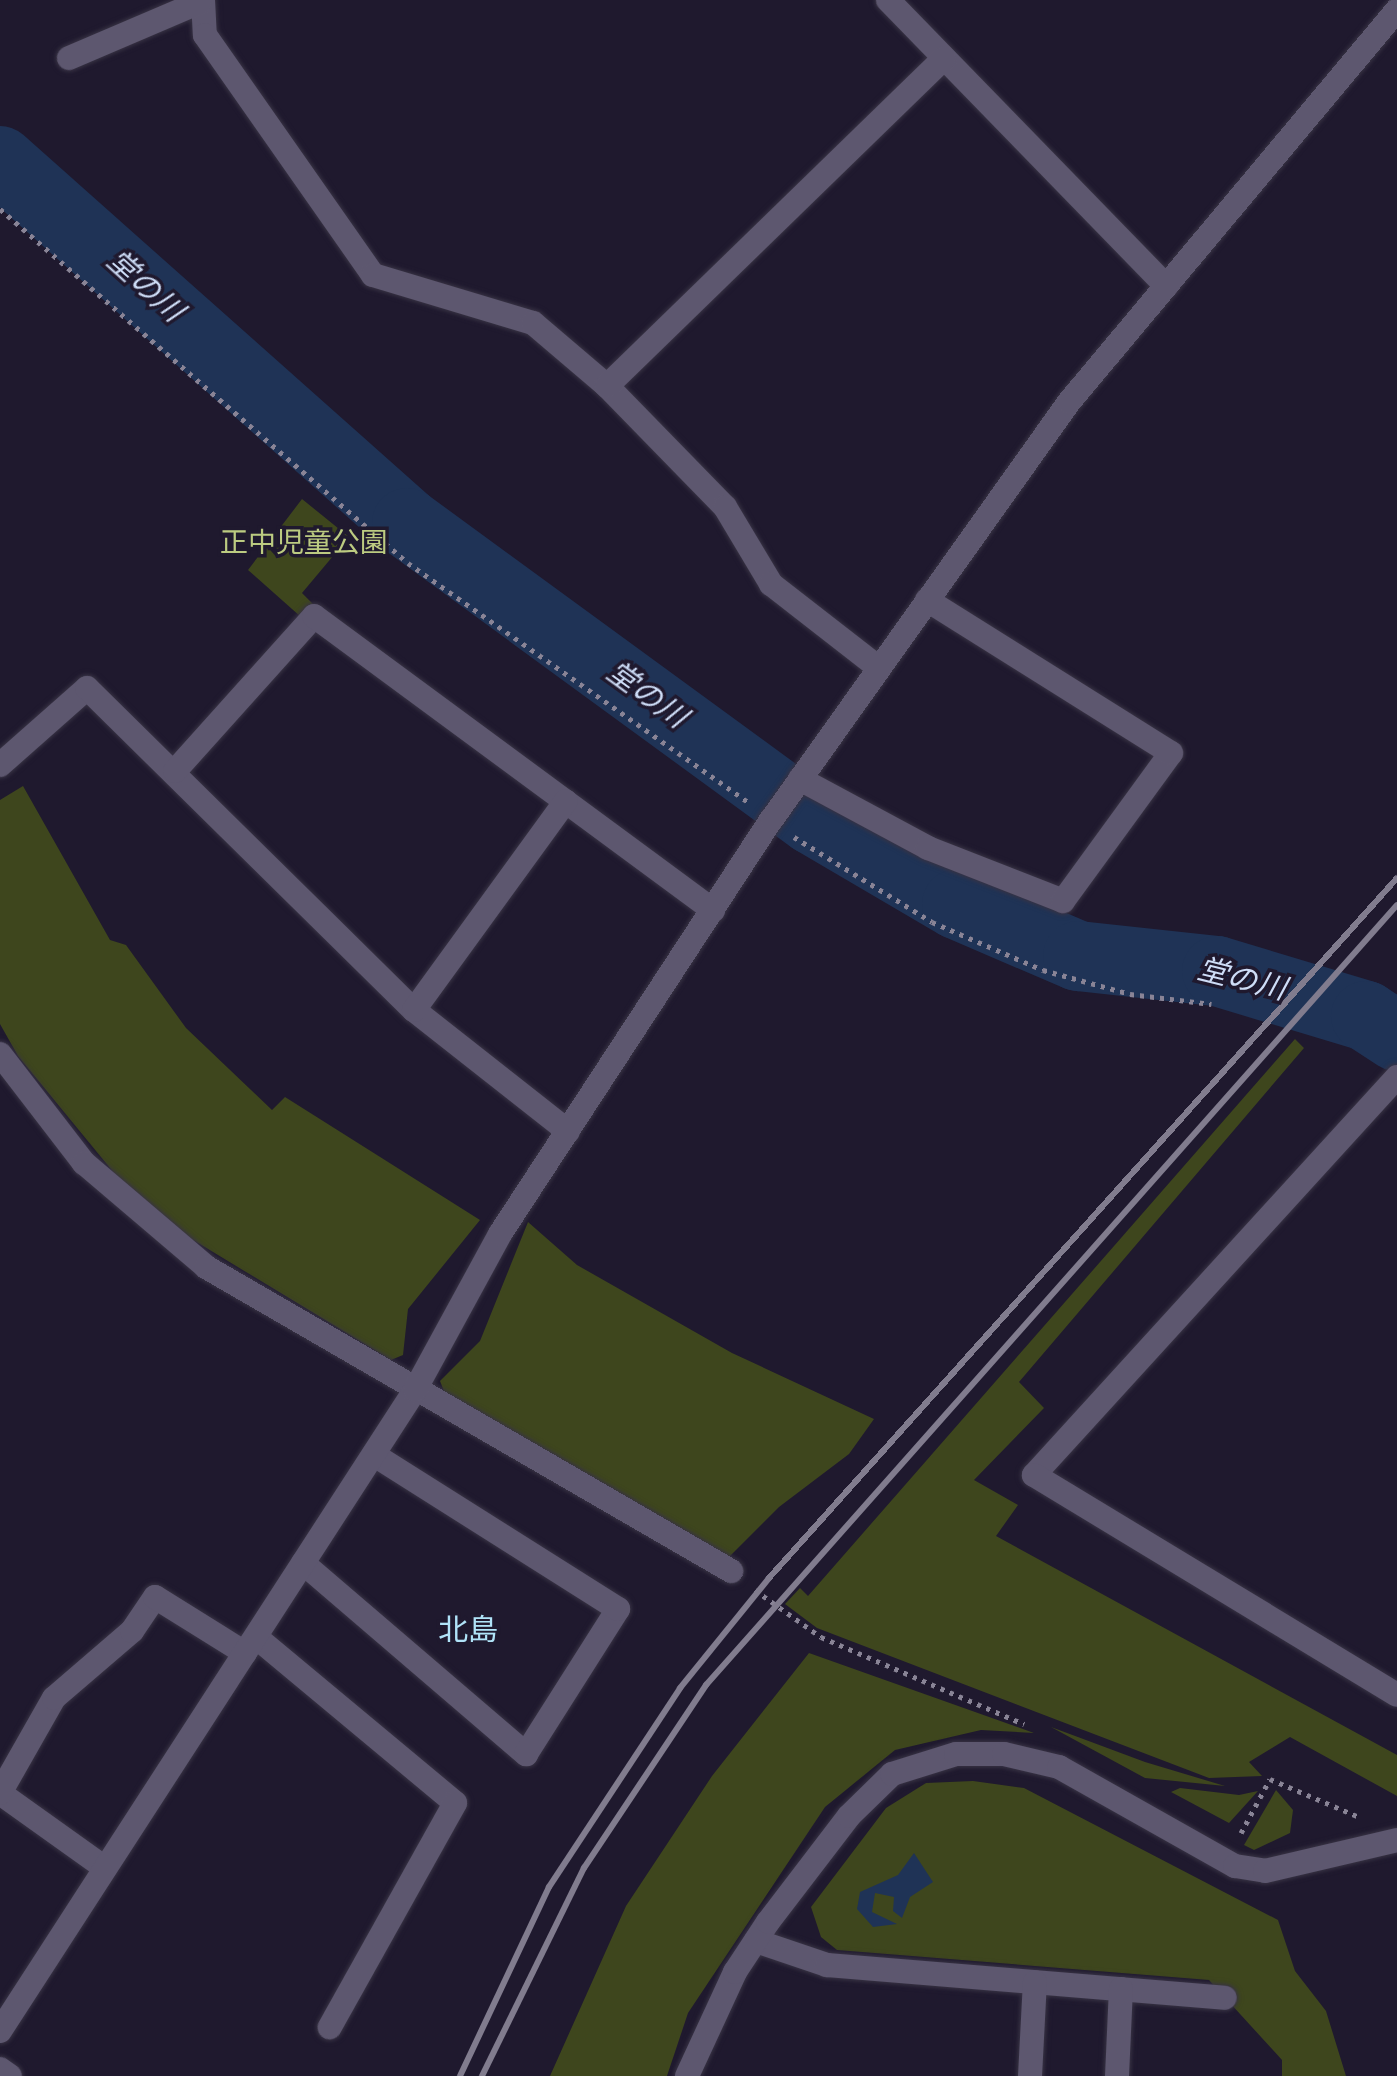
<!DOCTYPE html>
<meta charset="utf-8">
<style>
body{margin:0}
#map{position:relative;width:1397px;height:2076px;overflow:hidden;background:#1f192e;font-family:Overpass,"Noto Sans JP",sans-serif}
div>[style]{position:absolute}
.green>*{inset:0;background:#3e461d}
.water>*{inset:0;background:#1f3356}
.river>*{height:70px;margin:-35px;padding:0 35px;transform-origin:35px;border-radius:35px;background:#1f3356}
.path>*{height:5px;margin-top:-2.5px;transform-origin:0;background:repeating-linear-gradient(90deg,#898496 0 4px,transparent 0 10px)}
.roads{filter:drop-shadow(0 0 2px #383344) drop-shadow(0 0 2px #383344)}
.minor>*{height:24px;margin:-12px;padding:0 12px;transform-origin:12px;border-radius:12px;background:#5d576f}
.rail>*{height:6px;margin:-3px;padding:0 3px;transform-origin:3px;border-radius:3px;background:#817c8e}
span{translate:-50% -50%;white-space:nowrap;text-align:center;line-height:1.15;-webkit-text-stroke:7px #1f192e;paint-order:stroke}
.park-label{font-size:28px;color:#bccb81}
.water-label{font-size:30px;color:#ceddf7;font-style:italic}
.neighbourhood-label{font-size:30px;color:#b0e3f8}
</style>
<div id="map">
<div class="green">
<div style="clip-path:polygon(302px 499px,349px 537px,302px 593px,313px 604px,301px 617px,248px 570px)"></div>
<div style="clip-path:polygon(23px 786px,110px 940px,126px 945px,186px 1028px,272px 1110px,285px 1097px,480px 1220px,408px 1309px,403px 1355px,391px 1360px,185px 1235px,119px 1179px,18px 1056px,0 1024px,0 800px)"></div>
<div style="clip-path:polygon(1295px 1039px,1304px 1048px,1019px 1382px,1044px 1408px,974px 1480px,1018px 1505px,996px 1536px,1397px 1755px,1397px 1796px,1290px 1737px,1249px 1762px,1262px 1776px,1209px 1778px,817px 1628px,785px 1604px,800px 1588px,808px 1596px)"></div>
<div style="clip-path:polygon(528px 1222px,577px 1265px,732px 1353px,874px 1419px,849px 1454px,779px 1507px,729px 1557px,445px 1394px,440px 1381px,480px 1341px)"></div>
<div style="clip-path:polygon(809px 1653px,1034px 1733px,981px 1730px,895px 1750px,825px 1807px,688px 2013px,667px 2076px,550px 2076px,626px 1906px,712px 1776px)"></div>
<div style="clip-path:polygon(1051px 1727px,1145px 1762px,1225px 1786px,1145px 1778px)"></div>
<div style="clip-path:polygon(973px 1781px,1024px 1788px,1278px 1920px,1295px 1971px,1326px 2011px,1346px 2076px,1282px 2076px,1282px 2060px,1209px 1980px,837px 1950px,821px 1937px,811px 1907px,886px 1808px,926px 1783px)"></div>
<div style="clip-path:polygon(1180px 1788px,1239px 1795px,1258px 1791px,1229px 1823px,1171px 1792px)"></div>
<div style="clip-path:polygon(1276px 1790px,1293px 1810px,1290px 1833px,1254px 1850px,1244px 1845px)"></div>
</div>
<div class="water">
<div style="clip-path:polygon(914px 1853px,933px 1882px,910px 1897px,902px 1918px,893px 1911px,894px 1897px,875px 1893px,872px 1912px,897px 1924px,873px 1927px,857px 1909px,860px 1892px,898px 1875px)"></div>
</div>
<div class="river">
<div style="left:0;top:161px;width:545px;rotate:41.65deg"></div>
<div style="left:407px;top:523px;width:502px;rotate:36.16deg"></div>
<div style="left:812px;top:819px;width:168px;rotate:30.4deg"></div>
<div style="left:957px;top:904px;width:132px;rotate:23.3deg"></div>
<div style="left:1078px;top:956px;width:140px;rotate:6.2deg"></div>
<div style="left:1217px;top:971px;width:156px;rotate:16.8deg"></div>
<div style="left:1366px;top:1016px;width:37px;rotate:33deg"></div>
</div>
<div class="path">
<div style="left:0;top:209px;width:540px;rotate:40.95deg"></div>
<div style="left:408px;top:563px;width:416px;rotate:35.1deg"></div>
<div style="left:794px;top:837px;width:162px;rotate:31.6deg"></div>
<div style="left:932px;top:922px;width:121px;rotate:23.4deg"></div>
<div style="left:1043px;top:970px;width:90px;rotate:15.4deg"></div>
<div style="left:1130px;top:994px;width:82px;rotate:7deg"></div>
<div style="left:755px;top:1590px;width:81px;rotate:35.5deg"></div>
<div style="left:821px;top:1637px;width:221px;rotate:23.2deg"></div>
<div style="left:1241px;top:1833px;width:61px;rotate:-61.8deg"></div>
<div style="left:1270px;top:1779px;width:97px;rotate:23.1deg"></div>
</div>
<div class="roads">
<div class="minor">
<div style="left:203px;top:0;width:35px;rotate:87deg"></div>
<div style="left:205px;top:35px;width:293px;rotate:55deg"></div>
<div style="left:373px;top:275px;width:167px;rotate:16.7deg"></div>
<div style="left:533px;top:323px;width:97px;rotate:40.4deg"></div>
<div style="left:607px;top:386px;width:169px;rotate:45.7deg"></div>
<div style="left:725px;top:507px;width:90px;rotate:59.1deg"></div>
<div style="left:771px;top:584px;width:137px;rotate:37.9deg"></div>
<div style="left:888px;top:0;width:399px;rotate:45.8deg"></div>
<div style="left:69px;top:58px;width:142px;rotate:-23.1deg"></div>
<div style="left:607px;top:386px;width:470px;rotate:-44.2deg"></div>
<div style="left:0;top:765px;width:116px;rotate:-41.5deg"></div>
<div style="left:87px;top:688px;width:459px;rotate:44.6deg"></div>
<div style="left:414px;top:1010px;width:196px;rotate:38.2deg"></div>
<div style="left:175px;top:771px;width:208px;rotate:-48.1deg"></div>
<div style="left:314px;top:616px;width:496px;rotate:36.4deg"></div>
<div style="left:800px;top:779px;width:145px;rotate:28.3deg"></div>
<div style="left:928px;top:848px;width:145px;rotate:21.4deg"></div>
<div style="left:1063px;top:901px;width:183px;rotate:-53.9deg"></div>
<div style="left:1171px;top:753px;width:288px;rotate:-147.9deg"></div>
<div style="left:414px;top:1010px;width:258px;rotate:-54deg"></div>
<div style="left:0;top:1054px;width:138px;rotate:52.4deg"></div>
<div style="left:84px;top:1163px;width:160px;rotate:40.4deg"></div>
<div style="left:206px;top:1267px;width:607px;rotate:30.07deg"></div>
<div style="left:1397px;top:1077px;width:539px;rotate:132.37deg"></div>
<div style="left:1034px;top:1475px;width:424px;rotate:31.2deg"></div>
<div style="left:303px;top:1563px;width:294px;rotate:40.6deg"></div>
<div style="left:526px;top:1754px;width:172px;rotate:-57.6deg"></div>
<div style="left:618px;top:1609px;width:289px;rotate:-147.7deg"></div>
<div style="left:256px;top:1637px;width:259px;rotate:39.8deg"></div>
<div style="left:455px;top:1803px;width:257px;rotate:119.2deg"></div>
<div style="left:105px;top:1868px;width:129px;rotate:-144.5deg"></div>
<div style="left:0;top:1793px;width:109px;rotate:-60.4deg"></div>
<div style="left:54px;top:1698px;width:103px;rotate:-40.7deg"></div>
<div style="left:132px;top:1631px;width:41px;rotate:-55.9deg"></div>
<div style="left:155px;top:1597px;width:106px;rotate:31.9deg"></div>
<div style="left:756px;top:1941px;width:75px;rotate:18.7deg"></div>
<div style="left:827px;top:1965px;width:399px;rotate:4.7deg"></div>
<div style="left:0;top:2031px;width:764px;rotate:-57.08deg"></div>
<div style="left:415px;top:1390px;width:178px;rotate:-61.4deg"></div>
<div style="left:500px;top:1234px;width:496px;rotate:-56.8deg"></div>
<div style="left:772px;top:819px;width:512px;rotate:-54.54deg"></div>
<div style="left:1069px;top:402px;width:511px;rotate:-50.08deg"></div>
<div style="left:0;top:2069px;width:12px;rotate:35deg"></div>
<div style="left:687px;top:2076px;width:115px;rotate:-65.2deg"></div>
<div style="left:735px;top:1972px;width:60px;rotate:-56.6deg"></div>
<div style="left:768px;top:1922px;width:133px;rotate:-52.6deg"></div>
<div style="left:849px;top:1816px;width:60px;rotate:-44.3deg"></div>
<div style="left:892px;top:1774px;width:67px;rotate:-17.4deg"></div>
<div style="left:956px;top:1754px;width:48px"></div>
<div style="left:1004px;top:1754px;width:57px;rotate:13.3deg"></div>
<div style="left:1059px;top:1767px;width:202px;rotate:29.4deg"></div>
<div style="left:1235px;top:1866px;width:30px;rotate:9deg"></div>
<div style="left:1265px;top:1871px;width:136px;rotate:-13.2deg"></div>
<div style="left:1030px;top:2076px;width:94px;rotate:-87deg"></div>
<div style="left:1117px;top:2076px;width:87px;rotate:-87.4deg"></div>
</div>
</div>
<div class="rail">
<div style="left:460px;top:2076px;width:209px;rotate:-64.8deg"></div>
<div style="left:549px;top:1887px;width:238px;rotate:-56.6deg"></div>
<div style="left:680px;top:1688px;width:141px;rotate:-51deg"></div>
<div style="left:769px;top:1578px;width:940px;rotate:-48.1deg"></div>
<div style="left:482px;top:2076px;width:232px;rotate:-63.9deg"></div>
<div style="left:584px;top:1868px;width:220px;rotate:-56.3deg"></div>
<div style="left:706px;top:1685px;width:1042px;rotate:-48.46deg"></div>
</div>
<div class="park-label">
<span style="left:304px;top:545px">正中児童公園</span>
</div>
<div class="water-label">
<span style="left:143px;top:288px;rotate:42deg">堂の川</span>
<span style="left:645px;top:697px;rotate:36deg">堂の川</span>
<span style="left:1241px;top:982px;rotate:14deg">堂の川</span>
</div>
<div class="neighbourhood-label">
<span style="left:468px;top:1633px">北島</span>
</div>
</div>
